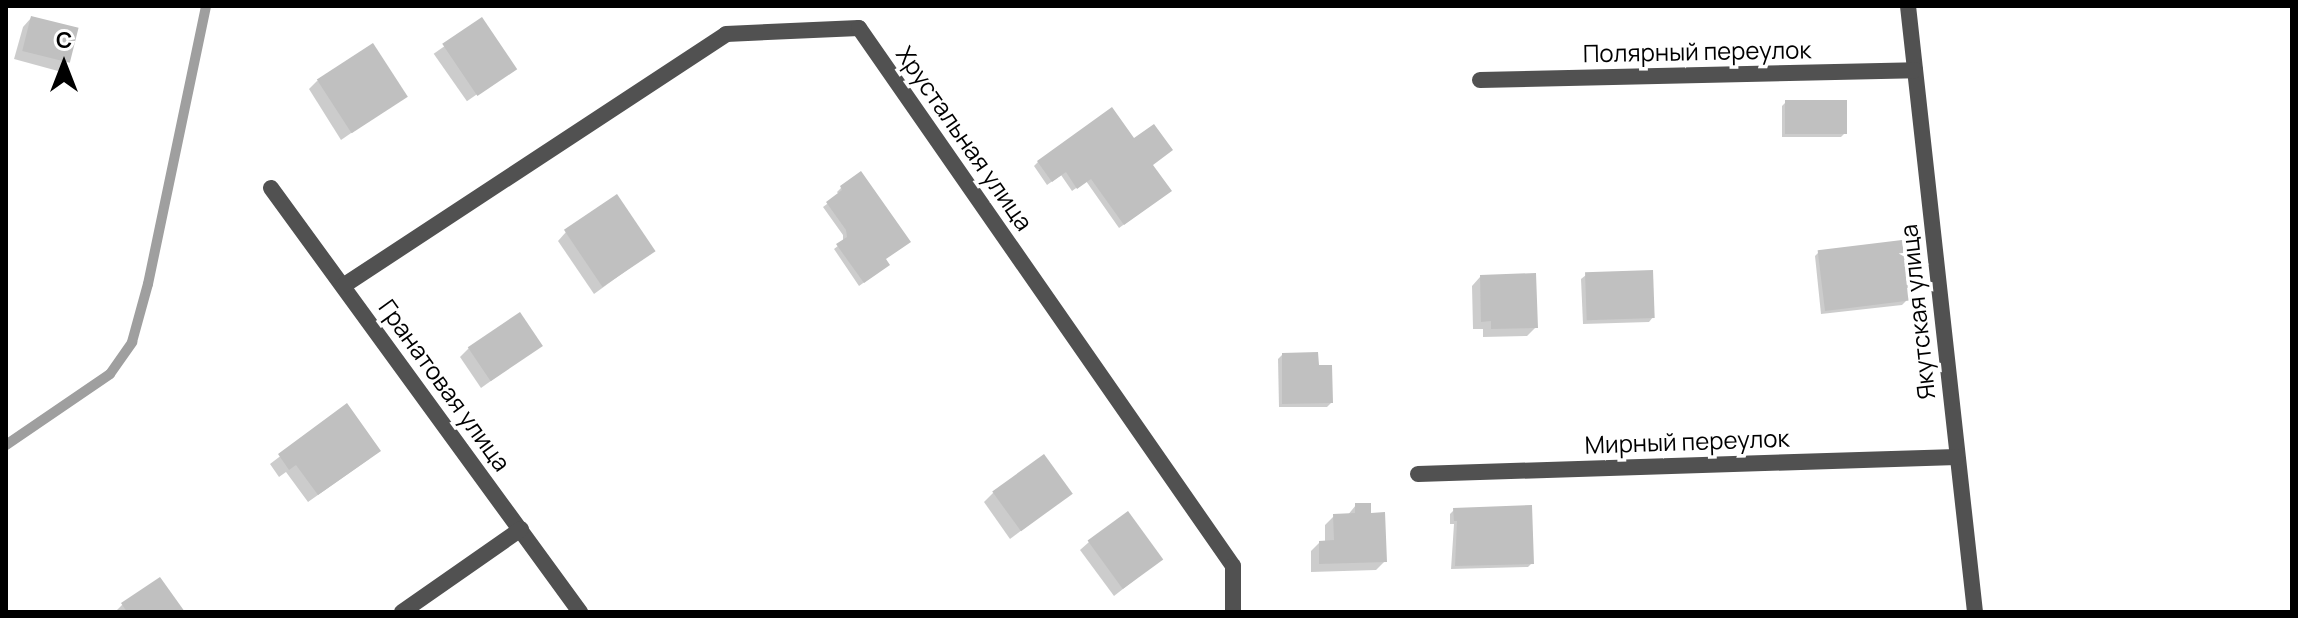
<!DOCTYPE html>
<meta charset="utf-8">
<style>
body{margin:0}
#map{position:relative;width:2298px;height:618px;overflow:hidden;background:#fff;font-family:Manrope,sans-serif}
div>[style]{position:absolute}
.shadow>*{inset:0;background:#0003;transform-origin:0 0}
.stream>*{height:10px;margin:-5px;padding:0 5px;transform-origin:5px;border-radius:5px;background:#9f9f9f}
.building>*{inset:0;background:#c0c0c0;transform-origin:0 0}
.minor>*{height:16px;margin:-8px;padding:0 8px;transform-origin:8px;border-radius:8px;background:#515151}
span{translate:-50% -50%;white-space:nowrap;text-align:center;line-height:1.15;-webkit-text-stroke:7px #fff;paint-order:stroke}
.street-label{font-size:24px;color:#000}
.frame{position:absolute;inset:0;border:8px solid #000;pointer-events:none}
.north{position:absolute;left:24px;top:24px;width:80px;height:80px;-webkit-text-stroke:6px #fff;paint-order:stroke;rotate:0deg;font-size:22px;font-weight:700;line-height:32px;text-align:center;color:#000}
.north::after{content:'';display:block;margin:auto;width:28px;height:36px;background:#000;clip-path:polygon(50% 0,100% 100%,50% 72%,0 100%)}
</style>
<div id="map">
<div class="shadow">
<div style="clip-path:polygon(31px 18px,67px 62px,58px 71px,14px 59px,23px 27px)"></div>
<div style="left:482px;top:20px;width:58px;height:59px;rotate:55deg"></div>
<div style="clip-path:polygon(317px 81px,405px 96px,341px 140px,309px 89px)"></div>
<div style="clip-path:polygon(1786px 102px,1845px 133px,1841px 137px,1782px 137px,1782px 106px)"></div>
<div style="clip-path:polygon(1134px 141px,1165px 195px,1119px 228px,1086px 181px,1072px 191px,1061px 175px,1047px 185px,1034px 166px,1038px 162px)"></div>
<div style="clip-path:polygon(861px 174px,884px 260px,883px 269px,859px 286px,834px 249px,843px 242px,843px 235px,823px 207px,839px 195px,837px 192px,841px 188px)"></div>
<div style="clip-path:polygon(566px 232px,653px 251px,594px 294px,558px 241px)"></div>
<div style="clip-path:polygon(1819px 252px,1906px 301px,1902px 305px,1821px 314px,1815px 256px)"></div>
<div style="clip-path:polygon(1586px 275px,1653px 317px,1649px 322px,1583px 324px,1581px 279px)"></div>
<div style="clip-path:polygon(1480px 277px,1536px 327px,1527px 336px,1483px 337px,1483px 329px,1473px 329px,1472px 286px)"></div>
<div style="clip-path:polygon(540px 346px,481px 388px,460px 357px,469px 348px)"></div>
<div style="clip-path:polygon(1282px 355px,1317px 367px,1331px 403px,1327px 407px,1279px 407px,1278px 359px)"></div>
<div style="clip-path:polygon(346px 406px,369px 459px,308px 502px,286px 472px,279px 477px,270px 464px)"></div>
<div style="clip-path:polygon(993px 493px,1070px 494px,1010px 539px,984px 502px)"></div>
<div style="clip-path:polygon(1356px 505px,1369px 515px,1385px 561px,1376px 570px,1311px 572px,1311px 551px,1319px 543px,1325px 542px,1325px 525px,1334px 516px,1347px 516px)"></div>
<div style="clip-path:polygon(1454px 510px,1532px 563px,1528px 567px,1451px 569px,1454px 524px,1450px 524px,1450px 514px)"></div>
<div style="clip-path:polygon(1089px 542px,1160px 560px,1114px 596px,1080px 550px)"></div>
<div style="clip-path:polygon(122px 605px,182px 612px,115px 612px)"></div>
</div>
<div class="stream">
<div style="left:6px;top:445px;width:126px;rotate:-34.3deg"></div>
<div style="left:110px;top:374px;width:39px;rotate:-55deg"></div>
<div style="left:132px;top:342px;width:60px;rotate:-74.6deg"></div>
<div style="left:148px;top:284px;width:284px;rotate:-78.2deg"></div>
</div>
<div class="building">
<div style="left:31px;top:16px;width:49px;height:36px;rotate:14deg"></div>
<div style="left:482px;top:17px;width:63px;height:48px;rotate:56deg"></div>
<div style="left:373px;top:43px;width:64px;height:67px;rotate:57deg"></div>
<div style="left:1785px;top:100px;width:62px;height:34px"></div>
<div style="clip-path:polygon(1112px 107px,1134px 138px,1154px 124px,1173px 150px,1153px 165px,1172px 191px,1124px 225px,1091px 179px,1077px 189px,1066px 172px,1052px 182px,1037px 161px)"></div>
<div style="clip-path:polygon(861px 171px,911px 242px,886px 259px,890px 265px,864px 283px,836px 244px,847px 237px,846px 230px,826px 202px,842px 190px,840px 186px)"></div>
<div style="left:617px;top:194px;width:69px;height:64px;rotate:56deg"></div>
<div style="left:1902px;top:240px;width:61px;height:85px;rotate:83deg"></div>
<div style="left:1653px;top:270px;width:48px;height:68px;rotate:88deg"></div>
<div style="clip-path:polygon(1536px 273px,1538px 328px,1491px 329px,1491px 321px,1481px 322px,1480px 275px)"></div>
<div style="left:520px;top:312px;width:41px;height:63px;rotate:56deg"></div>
<div style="clip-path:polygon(1318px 352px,1319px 365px,1332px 365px,1333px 403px,1282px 404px,1282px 353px)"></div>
<div style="clip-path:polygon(347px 403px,381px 451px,318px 495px,296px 465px,289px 470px,278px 454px)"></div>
<div style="left:1044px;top:454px;width:49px;height:64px;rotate:54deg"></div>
<div style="clip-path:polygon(1355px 503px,1371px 503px,1371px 513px,1385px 512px,1387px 562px,1319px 564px,1319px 541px,1334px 540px,1333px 514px,1355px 513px)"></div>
<div style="clip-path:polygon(1532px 505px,1534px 564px,1455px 566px,1457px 521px,1454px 521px,1453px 508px)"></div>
<div style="left:1128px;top:511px;width:60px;height:50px;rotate:54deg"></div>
<div style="clip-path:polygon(160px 577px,185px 612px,127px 612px,121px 603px)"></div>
</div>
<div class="minor">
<div style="left:1908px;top:6px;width:610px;rotate:83.69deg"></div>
<div style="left:1480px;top:80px;width:435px;rotate:-1.3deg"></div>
<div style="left:271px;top:188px;width:525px;rotate:53.92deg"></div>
<div style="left:343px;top:286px;width:458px;rotate:-33.3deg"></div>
<div style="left:726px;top:34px;width:133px;rotate:-2.6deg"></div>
<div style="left:859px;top:28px;width:655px;rotate:55.19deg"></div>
<div style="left:1233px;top:566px;width:46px;rotate:90deg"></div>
<div style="left:1418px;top:474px;width:539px;rotate:-1.81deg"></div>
<div style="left:402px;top:612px;width:145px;rotate:-34.9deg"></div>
</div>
<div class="street-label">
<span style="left:1697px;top:51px;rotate:-1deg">Полярный переулок</span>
<span style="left:965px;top:138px;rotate:55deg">Хрустальная улица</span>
<span style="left:1917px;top:312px;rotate:-96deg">Якутская улица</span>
<span style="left:445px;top:385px;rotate:54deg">Гранатовая улица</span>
<span style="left:1687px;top:441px;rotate:-2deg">Мирный переулок</span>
</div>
<div class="frame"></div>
<div class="north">С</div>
</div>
